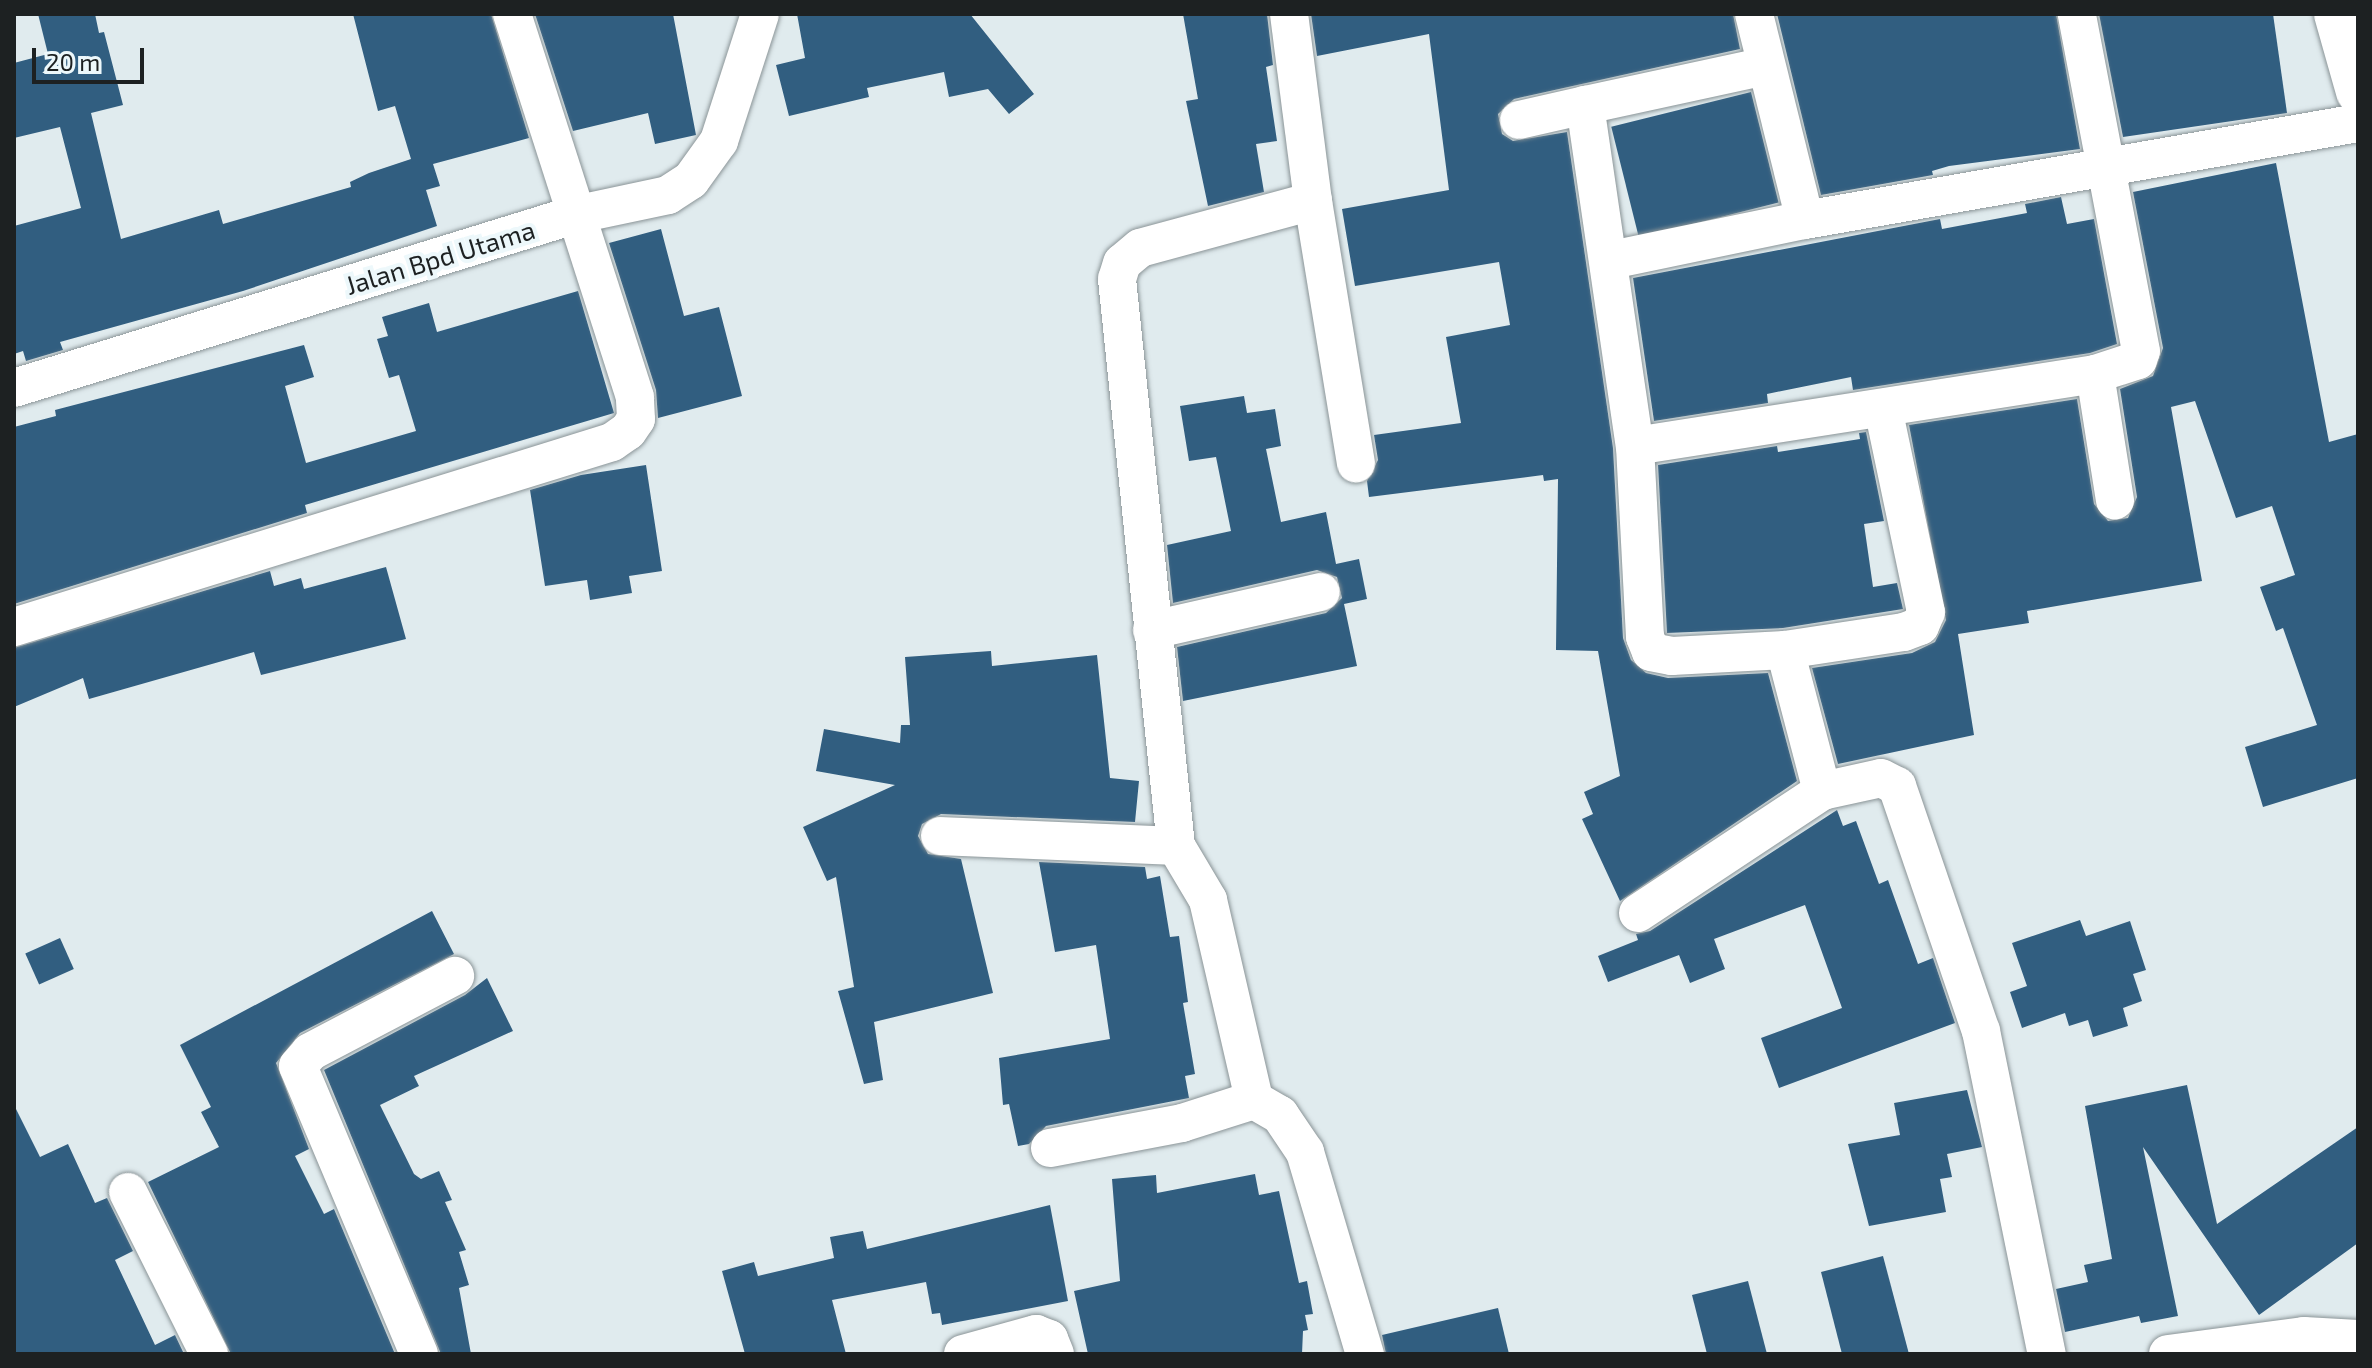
<!DOCTYPE html>
<style>
body{margin:0}
#map{position:relative;width:2372px;height:1368px;overflow:hidden;background:#e0ebee;font-family:"Exo 2",sans-serif}
div>[style]{position:absolute}
.building>*{inset:0;background:#315e80;transform-origin:0 0}
.roads{filter:drop-shadow(0 0 2px #8a9497) drop-shadow(0 0 2px #8a9497)}
.minor>*{height:38px;margin:-19px;padding:0 19px;transform-origin:19px;border-radius:19px;background:#fff}
.tertiary>*{height:44px;margin:-22px;padding:0 22px;transform-origin:22px;border-radius:22px;background:#fff}
span{translate:-50% -50%;white-space:nowrap;text-align:center;line-height:1.15;-webkit-text-stroke:8px #edf8fb;paint-order:stroke}
.street-label{font-size:26px;color:#1d2122}
.frame{position:absolute;inset:0;border:16px solid #1d2122;pointer-events:none}
.scale{position:absolute;left:32px;top:48px;width:112px;height:36px;box-sizing:border-box;border:4px solid #1d2122;border-top:0;padding-left:10px;font-size:24px;line-height:28px;white-space:nowrap;color:#1d2122;-webkit-text-stroke:6px #edf8fb;paint-order:stroke}
</style>
<div id="map">
<div class="building">
<div style="clip-path:polygon(38px 14px,95px 14px,99px 33px,104px 32px,123px 105px,91px 113px,121px 239px,219px 210px,223px 224px,351px 187px,350px 182px,369px 173px,411px 159px,395px 106px,378px 111px,353px 14px,491px 14px,529px 138px,433px 164px,440px 186px,426px 190px,437px 226px,243px 291px,60px 342px,63px 350px,26px 361px,23px 351px,14px 354px,14px 226px,81px 208px,60px 127px,14px 138px,14px 63px,48px 54px)"></div>
<div style="clip-path:polygon(535px 14px,673px 14px,696px 135px,655px 144px,648px 113px,573px 131px)"></div>
<div style="clip-path:polygon(797px 14px,970px 14px,1034px 94px,1009px 114px,988px 89px,949px 97px,944px 72px,867px 88px,869px 97px,789px 116px,776px 65px,805px 58px)"></div>
<div style="clip-path:polygon(1183px 14px,1267px 14px,1273px 65px,1266px 67px,1277px 141px,1256px 144px,1264px 192px,1208px 206px,1186px 101px,1198px 99px)"></div>
<div style="clip-path:polygon(1311px 14px,1733px 14px,1740px 49px,1514px 99px,1498px 114px,1502px 134px,1513px 141px,1567px 132px,1613px 448px,1623px 638px,1631px 660px,1646px 673px,1668px 678px,1768px 673px,1797px 781px,1620px 901px,1582px 819px,1593px 814px,1584px 792px,1620px 776px,1598px 651px,1556px 650px,1558px 479px,1544px 481px,1543px 475px,1369px 497px,1367px 481px,1378px 460px,1374px 435px,1461px 423px,1446px 337px,1510px 325px,1499px 262px,1355px 286px,1342px 209px,1449px 190px,1429px 34px,1317px 56px)"></div>
<div style="clip-path:polygon(1777px 14px,2056px 14px,2080px 149px,1949px 166px,1932px 171px,1933px 175px,1821px 195px)"></div>
<div style="clip-path:polygon(2099px 14px,2273px 14px,2287px 113px,2123px 137px)"></div>
<div style="left:1751px;top:92px;width:114px;height:144px;rotate:76deg"></div>
<div style="clip-path:polygon(2276px 163px,2329px 442px,2358px 434px,2358px 778px,2263px 807px,2245px 747px,2317px 725px,2283px 628px,2276px 631px,2260px 587px,2295px 575px,2272px 506px,2236px 518px,2195px 401px,2171px 407px,2202px 581px,2027px 611px,2029px 623px,1958px 634px,1974px 735px,1838px 764px,1812px 668px,1912px 653px,1935px 642px,1946px 620px,1909px 425px,2077px 399px,2094px 504px,2108px 521px,2128px 518px,2137px 497px,2120px 389px,2153px 376px,2163px 348px,2133px 192px)"></div>
<div style="clip-path:polygon(2061px 197px,2067px 224px,2094px 219px,2117px 344px,2090px 353px,1853px 390px,1851px 377px,1767px 394px,1768px 403px,1654px 421px,1633px 278px,1940px 219px,1942px 229px,2027px 213px,2025px 204px)"></div>
<div style="clip-path:polygon(661px 229px,684px 316px,719px 307px,742px 396px,658px 418px,656px 390px,609px 243px)"></div>
<div style="clip-path:polygon(578px 291px,614px 413px,305px 505px,307px 513px,14px 604px,14px 427px,56px 416px,55px 410px,304px 345px,314px 377px,285px 386px,306px 463px,416px 431px,399px 375px,389px 378px,377px 339px,388px 336px,382px 317px,429px 303px,437px 332px)"></div>
<div style="clip-path:polygon(1244px 396px,1247px 413px,1275px 409px,1281px 446px,1266px 449px,1281px 522px,1326px 512px,1336px 564px,1359px 559px,1367px 599px,1344px 604px,1357px 666px,1183px 701px,1177px 647px,1326px 613px,1342px 598px,1337px 577px,1317px 570px,1173px 603px,1167px 545px,1231px 531px,1216px 457px,1189px 461px,1180px 406px)"></div>
<div style="clip-path:polygon(1866px 432px,1884px 521px,1864px 524px,1873px 587px,1897px 583px,1903px 609px,1783px 628px,1667px 633px,1658px 465px,1777px 446px,1778px 452px,1860px 439px,1859px 433px)"></div>
<div style="clip-path:polygon(646px 465px,662px 571px,629px 576px,632px 593px,590px 600px,587px 580px,545px 586px,530px 490px,581px 475px)"></div>
<div style="clip-path:polygon(386px 567px,406px 639px,261px 675px,254px 652px,89px 699px,83px 678px,14px 707px,14px 648px,270px 571px,274px 586px,301px 578px,304px 589px)"></div>
<div style="clip-path:polygon(991px 651px,992px 666px,1097px 655px,1110px 778px,1139px 781px,1135px 822px,941px 814px,922px 824px,918px 836px,928px 854px,961px 859px,993px 993px,874px 1022px,883px 1080px,864px 1084px,838px 991px,854px 987px,836px 877px,827px 881px,803px 827px,895px 785px,816px 771px,824px 729px,900px 743px,901px 725px,910px 725px,905px 657px)"></div>
<div style="clip-path:polygon(1837px 810px,1843px 826px,1856px 821px,1879px 884px,1888px 880px,1918px 964px,1933px 958px,1955px 1023px,1779px 1088px,1761px 1038px,1842px 1008px,1805px 905px,1714px 939px,1725px 969px,1690px 983px,1679px 955px,1608px 982px,1598px 956px,1638px 940px,1636px 934px,1650px 931px)"></div>
<div style="clip-path:polygon(1039px 862px,1145px 867px,1147px 879px,1160px 876px,1170px 937px,1179px 936px,1188px 1002px,1183px 1003px,1195px 1074px,1185px 1076px,1189px 1098px,1046px 1126px,1029px 1144px,1018px 1146px,1009px 1104px,1003px 1105px,999px 1058px,1110px 1039px,1096px 945px,1055px 952px)"></div>
<div style="clip-path:polygon(432px 911px,454px 954px,300px 1033px,276px 1063px,309px 1149px,295px 1156px,324px 1214px,334px 1209px,395px 1354px,231px 1354px,148px 1182px,219px 1147px,201px 1112px,211px 1107px,180px 1045px)"></div>
<div style="clip-path:polygon(2080px 920px,2086px 936px,2130px 921px,2146px 970px,2133px 974px,2142px 1001px,2123px 1008px,2128px 1026px,2093px 1037px,2088px 1020px,2069px 1026px,2065px 1013px,2022px 1028px,2010px 992px,2027px 986px,2012px 943px)"></div>
<div style="left:60px;top:938px;width:34px;height:38px;rotate:66deg"></div>
<div style="clip-path:polygon(487px 978px,513px 1031px,414px 1076px,419px 1086px,380px 1105px,414px 1174px,421px 1179px,439px 1171px,452px 1200px,445px 1202px,466px 1250px,459px 1252px,469px 1285px,459px 1288px,471px 1354px,441px 1354px,324px 1070px,465px 995px)"></div>
<div style="clip-path:polygon(2187px 1085px,2217px 1224px,2358px 1127px,2358px 1243px,2259px 1315px,2143px 1147px,2178px 1316px,2141px 1323px,2139px 1316px,2065px 1332px,2056px 1289px,2088px 1282px,2084px 1265px,2112px 1259px,2085px 1106px)"></div>
<div style="clip-path:polygon(1967px 1090px,1982px 1147px,1947px 1154px,1952px 1177px,1940px 1179px,1946px 1212px,1869px 1226px,1848px 1144px,1900px 1135px,1894px 1103px)"></div>
<div style="clip-path:polygon(14px 1105px,40px 1157px,68px 1144px,95px 1203px,107px 1198px,133px 1251px,115px 1260px,155px 1345px,175px 1335px,184px 1354px,14px 1354px)"></div>
<div style="clip-path:polygon(1255px 1174px,1259px 1195px,1279px 1191px,1299px 1283px,1307px 1281px,1313px 1314px,1305px 1315px,1308px 1330px,1303px 1331px,1302px 1354px,1088px 1354px,1074px 1291px,1120px 1281px,1112px 1179px,1156px 1175px,1157px 1193px)"></div>
<div style="clip-path:polygon(1050px 1205px,1068px 1301px,942px 1325px,940px 1313px,932px 1314px,926px 1282px,832px 1300px,846px 1354px,745px 1354px,722px 1271px,754px 1262px,758px 1276px,834px 1258px,830px 1237px,863px 1231px,867px 1249px)"></div>
<div style="clip-path:polygon(1883px 1256px,1909px 1354px,1842px 1354px,1821px 1272px)"></div>
<div style="clip-path:polygon(1748px 1281px,1767px 1354px,1707px 1354px,1692px 1295px)"></div>
<div style="clip-path:polygon(1498px 1308px,1509px 1354px,1386px 1354px,1382px 1335px)"></div>
</div>
<div class="roads">
<div class="minor">
<div style="left:1289px;top:14px;width:189px;rotate:82.7deg"></div>
<div style="left:1313px;top:201px;width:266px;rotate:80.7deg"></div>
<div style="left:1754px;top:14px;width:212px;rotate:76.1deg"></div>
<div style="left:1766px;top:66px;width:185px;rotate:167.8deg"></div>
<div style="left:1585px;top:105px;width:345px;rotate:81.7deg"></div>
<div style="left:1635px;top:446px;width:466px;rotate:-8.9deg"></div>
<div style="left:2095px;top:374px;width:45px;rotate:-18deg"></div>
<div style="left:2138px;top:360px;width:9px;rotate:-72deg"></div>
<div style="left:2141px;top:351px;width:343px;rotate:-100.8deg"></div>
<div style="left:1519px;top:120px;width:68px;rotate:-12.8deg"></div>
<div style="left:1313px;top:201px;width:179px;rotate:164.8deg"></div>
<div style="left:1140px;top:248px;width:23px;rotate:140deg"></div>
<div style="left:1122px;top:263px;width:17px;rotate:107deg"></div>
<div style="left:1117px;top:279px;width:570px;rotate:84.06deg"></div>
<div style="left:1176px;top:846px;width:63px;rotate:59.3deg"></div>
<div style="left:1208px;top:900px;width:205px;rotate:77deg"></div>
<div style="left:1254px;top:1100px;width:30px;rotate:30deg"></div>
<div style="left:1280px;top:1115px;width:45px;rotate:56deg"></div>
<div style="left:1305px;top:1152px;width:211px;rotate:73.5deg"></div>
<div style="left:1611px;top:260px;width:198px;rotate:-11.7deg"></div>
<div style="left:1805px;top:220px;width:561px;rotate:-9.95deg"></div>
<div style="left:2095px;top:374px;width:128px;rotate:81deg"></div>
<div style="left:14px;top:388px;width:586px;rotate:-17.17deg"></div>
<div style="left:574px;top:215px;width:96px;rotate:-12deg"></div>
<div style="left:668px;top:195px;width:27px;rotate:-33deg"></div>
<div style="left:691px;top:180px;width:48px;rotate:-54.3deg"></div>
<div style="left:719px;top:141px;width:133px;rotate:-72.1deg"></div>
<div style="left:1635px;top:446px;width:191px;rotate:87deg"></div>
<div style="left:1645px;top:637px;width:16px;rotate:68deg"></div>
<div style="left:1651px;top:652px;width:21px;rotate:11deg"></div>
<div style="left:1672px;top:656px;width:113px;rotate:-3deg"></div>
<div style="left:1785px;top:650px;width:120px;rotate:-8.6deg"></div>
<div style="left:1904px;top:632px;width:17px;rotate:-21deg"></div>
<div style="left:1920px;top:626px;width:15px;rotate:-67deg"></div>
<div style="left:1926px;top:612px;width:208px;rotate:-101.9deg"></div>
<div style="left:14px;top:627px;width:626px;rotate:-17.19deg"></div>
<div style="left:612px;top:442px;width:19px;rotate:-35deg"></div>
<div style="left:628px;top:431px;width:14px;rotate:-56deg"></div>
<div style="left:636px;top:419px;width:22px;rotate:-93deg"></div>
<div style="left:635px;top:397px;width:402px;rotate:-107.8deg"></div>
<div style="left:1152px;top:630px;width:173px;rotate:-12.7deg"></div>
<div style="left:1785px;top:650px;width:146px;rotate:75.3deg"></div>
<div style="left:940px;top:836px;width:236px;rotate:2.4deg"></div>
<div style="left:1638px;top:913px;width:221px;rotate:-33.5deg"></div>
<div style="left:1822px;top:791px;width:60px;rotate:-12.4deg"></div>
<div style="left:1881px;top:778px;width:18px;rotate:27deg"></div>
<div style="left:1897px;top:786px;width:259px;rotate:71.1deg"></div>
<div style="left:1981px;top:1031px;width:330px;rotate:78.5deg"></div>
<div style="left:1050px;top:1148px;width:134px;rotate:-10.7deg"></div>
<div style="left:1182px;top:1123px;width:76px;rotate:-17.7deg"></div>
<div style="left:128px;top:1192px;width:181px;rotate:63.4deg"></div>
<div style="left:419px;top:1354px;width:312px;rotate:-112.8deg"></div>
<div style="left:298px;top:1066px;width:18px;rotate:-49deg"></div>
<div style="left:310px;top:1052px;width:164px;rotate:-27.7deg"></div>
<div style="left:963px;top:1354px;width:76px;rotate:-15.3deg"></div>
<div style="left:1036px;top:1334px;width:14px;rotate:21deg"></div>
<div style="left:1049px;top:1339px;width:16px;rotate:68deg"></div>
<div style="left:2168px;top:1354px;width:137px;rotate:-7.5deg"></div>
<div style="left:2304px;top:1336px;width:54px;rotate:3.2deg"></div>
</div>
<div class="tertiary">
<div style="left:2336px;top:14px;width:81px;rotate:74.2deg"></div>
</div>
</div>
<div class="street-label">
<span style="left:440px;top:257px;rotate:-17deg">Jalan Bpd Utama</span>
</div>
<div class="frame"></div>
<div class="scale">20 m</div>
</div>
